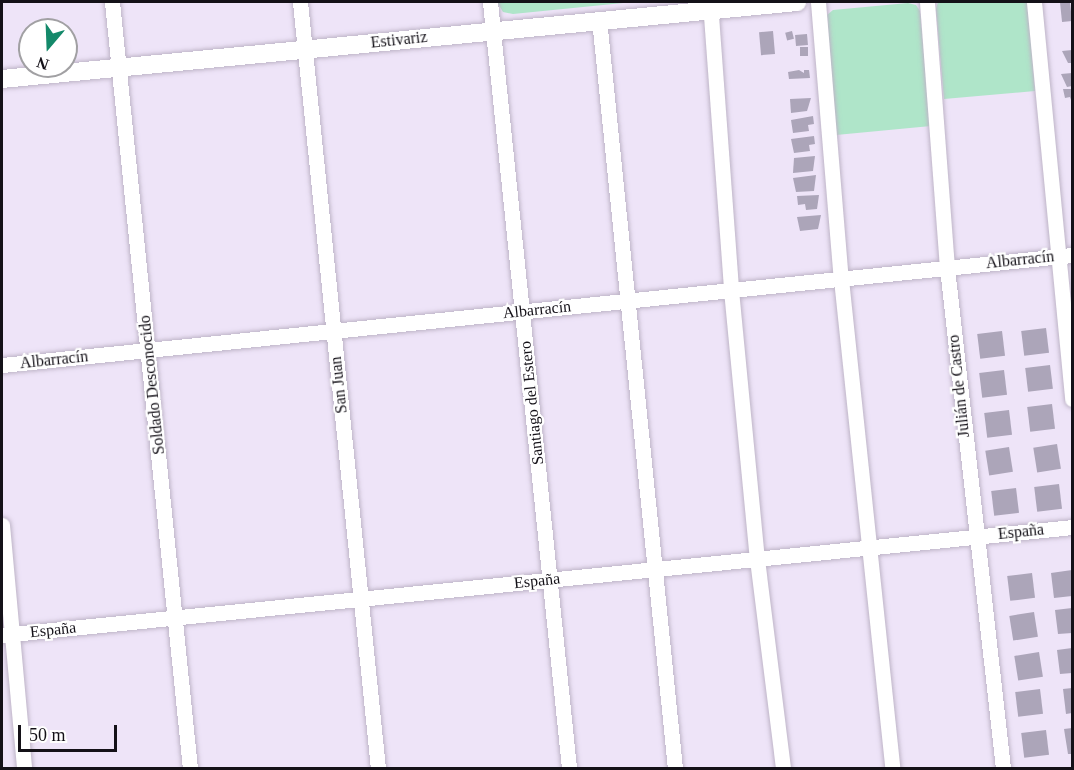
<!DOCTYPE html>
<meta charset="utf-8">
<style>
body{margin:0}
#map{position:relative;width:1074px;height:770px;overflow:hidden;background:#eee4f8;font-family:Georgia,serif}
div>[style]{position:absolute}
.green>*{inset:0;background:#afe5c9}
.building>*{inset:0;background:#aca5b9;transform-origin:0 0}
.roads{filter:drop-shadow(0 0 2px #beb4c7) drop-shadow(0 0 2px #beb4c7)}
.minor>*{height:15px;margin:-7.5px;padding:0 7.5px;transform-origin:7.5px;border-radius:7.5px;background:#fff}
.tertiary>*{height:18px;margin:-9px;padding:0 9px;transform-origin:9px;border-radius:9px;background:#fff}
span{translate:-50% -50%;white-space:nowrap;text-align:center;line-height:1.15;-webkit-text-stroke:4.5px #fff;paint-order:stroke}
.street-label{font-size:16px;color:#141118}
.frame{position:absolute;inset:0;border:3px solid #141118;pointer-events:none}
.north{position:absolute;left:18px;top:18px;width:60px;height:60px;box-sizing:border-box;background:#fff;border:2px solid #a1a0a3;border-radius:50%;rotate:199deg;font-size:16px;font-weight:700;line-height:24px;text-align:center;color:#141118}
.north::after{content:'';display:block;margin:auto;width:21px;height:27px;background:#14896a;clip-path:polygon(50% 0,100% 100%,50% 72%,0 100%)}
.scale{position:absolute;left:18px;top:725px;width:99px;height:27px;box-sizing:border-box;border:3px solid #141118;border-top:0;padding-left:8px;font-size:18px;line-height:21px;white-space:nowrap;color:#141118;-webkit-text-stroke:4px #fff;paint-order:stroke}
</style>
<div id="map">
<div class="green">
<div style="clip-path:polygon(497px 2px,633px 2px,513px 14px,503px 12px)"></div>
<div style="clip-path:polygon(938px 2px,1028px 2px,1035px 91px,944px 99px,936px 9px)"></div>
<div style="clip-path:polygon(908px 3px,916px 5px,920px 11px,931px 126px,836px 135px,827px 15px,833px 10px)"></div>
</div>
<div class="building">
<div style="left:1070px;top:2px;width:19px;height:10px;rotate:84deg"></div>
<div style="left:773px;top:31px;width:23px;height:14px;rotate:85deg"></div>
<div style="left:792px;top:31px;width:8px;height:7px;rotate:76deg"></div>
<div style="left:807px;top:34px;width:11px;height:12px;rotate:85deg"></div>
<div style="left:800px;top:47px;width:8px;height:9px"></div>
<div style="clip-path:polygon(1072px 50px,1072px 63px,1068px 63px,1062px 51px)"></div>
<div style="clip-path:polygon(799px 70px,804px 73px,804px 70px,809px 70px,810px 78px,789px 79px,788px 72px)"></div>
<div style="clip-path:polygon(1072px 73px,1072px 86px,1067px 87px,1061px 74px)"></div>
<div style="clip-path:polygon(1063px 89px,1072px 89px,1072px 103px,1070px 97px,1065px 98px)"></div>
<div style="clip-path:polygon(811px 98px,807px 111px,791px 113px,790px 99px)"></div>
<div style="clip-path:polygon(813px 116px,814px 124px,808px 125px,809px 131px,793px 133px,791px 120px)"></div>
<div style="clip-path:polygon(814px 136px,815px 144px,809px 145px,810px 151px,794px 153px,791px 139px)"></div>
<div style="clip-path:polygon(815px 156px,813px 171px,793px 173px,794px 158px)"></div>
<div style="clip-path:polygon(816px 175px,814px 191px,796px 192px,793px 178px)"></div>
<div style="clip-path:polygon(819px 195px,817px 209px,806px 210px,805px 204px,798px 205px,797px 196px)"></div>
<div style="clip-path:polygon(821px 215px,818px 229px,800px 231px,797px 217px)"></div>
<div style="left:1046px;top:328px;width:25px;height:25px;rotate:83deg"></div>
<div style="left:1002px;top:331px;width:25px;height:25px;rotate:83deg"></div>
<div style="left:1050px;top:365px;width:24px;height:25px;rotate:83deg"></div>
<div style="left:1004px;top:370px;width:25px;height:25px;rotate:83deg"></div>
<div style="left:1052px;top:404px;width:25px;height:25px;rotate:83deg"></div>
<div style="left:1009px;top:410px;width:25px;height:25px;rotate:83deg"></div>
<div style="left:1057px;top:444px;width:25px;height:24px;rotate:81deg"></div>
<div style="left:1009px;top:447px;width:25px;height:24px;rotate:81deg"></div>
<div style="left:1059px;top:484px;width:25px;height:25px;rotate:83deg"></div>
<div style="left:1016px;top:488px;width:25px;height:25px;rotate:83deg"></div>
<div style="clip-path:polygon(1072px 570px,1072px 596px,1054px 598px,1051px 573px)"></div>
<div style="left:1032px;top:573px;width:25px;height:25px;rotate:83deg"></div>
<div style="clip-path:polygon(1072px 608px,1072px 633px,1058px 634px,1055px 610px)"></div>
<div style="left:1034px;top:612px;width:25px;height:25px;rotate:81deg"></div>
<div style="clip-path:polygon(1072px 648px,1072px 673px,1060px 674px,1057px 650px)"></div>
<div style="left:1039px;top:652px;width:25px;height:25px;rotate:81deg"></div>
<div style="clip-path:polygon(1072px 688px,1072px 713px,1066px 714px,1063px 689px)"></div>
<div style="left:1040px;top:689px;width:25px;height:25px;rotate:83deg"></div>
<div style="clip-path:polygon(1072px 728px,1072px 754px,1068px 754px,1064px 729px)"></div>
<div style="left:1046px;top:730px;width:25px;height:25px;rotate:83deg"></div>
</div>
<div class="roads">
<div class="minor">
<div style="left:112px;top:2px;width:770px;rotate:84.19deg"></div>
<div style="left:300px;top:2px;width:770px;rotate:84.19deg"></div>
<div style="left:490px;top:2px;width:770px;rotate:84.11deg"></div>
<div style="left:710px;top:2px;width:289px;rotate:85.8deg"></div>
<div style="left:731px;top:290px;width:270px;rotate:84.5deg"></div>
<div style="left:757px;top:559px;width:211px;rotate:82.9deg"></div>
<div style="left:818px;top:2px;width:278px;rotate:85.3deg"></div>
<div style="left:841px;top:279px;width:492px;rotate:84deg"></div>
<div style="left:927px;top:2px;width:267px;rotate:85.7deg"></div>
<div style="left:947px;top:268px;width:503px;rotate:83.61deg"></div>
<div style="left:1034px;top:2px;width:399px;rotate:84.5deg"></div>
<div style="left:599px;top:19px;width:753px;rotate:84.21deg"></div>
<div style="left:2px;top:365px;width:1076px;rotate:-5.87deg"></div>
<div style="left:2px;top:525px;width:244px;rotate:84.8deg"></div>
<div style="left:2px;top:635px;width:1075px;rotate:-5.76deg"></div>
</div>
<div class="tertiary">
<div style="left:2px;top:79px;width:799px;rotate:-5.53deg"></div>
</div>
</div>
<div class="street-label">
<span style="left:399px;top:40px;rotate:-6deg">Estivariz</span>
<span style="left:1020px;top:260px;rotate:-6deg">Albarracín</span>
<span style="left:537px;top:310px;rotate:-6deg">Albarracín</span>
<span style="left:54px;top:360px;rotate:-6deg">Albarracín</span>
<span style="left:152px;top:385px;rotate:-96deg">Soldado Desconocido</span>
<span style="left:339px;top:385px;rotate:-96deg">San Juan</span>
<span style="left:959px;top:386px;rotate:-96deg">Julián de Castro</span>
<span style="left:532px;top:403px;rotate:-96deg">Santiago del Estero</span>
<span style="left:1021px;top:532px;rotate:-6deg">España</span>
<span style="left:537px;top:581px;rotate:-6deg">España</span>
<span style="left:53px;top:630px;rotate:-6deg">España</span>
</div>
<div class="frame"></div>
<div class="north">N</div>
<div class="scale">50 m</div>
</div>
